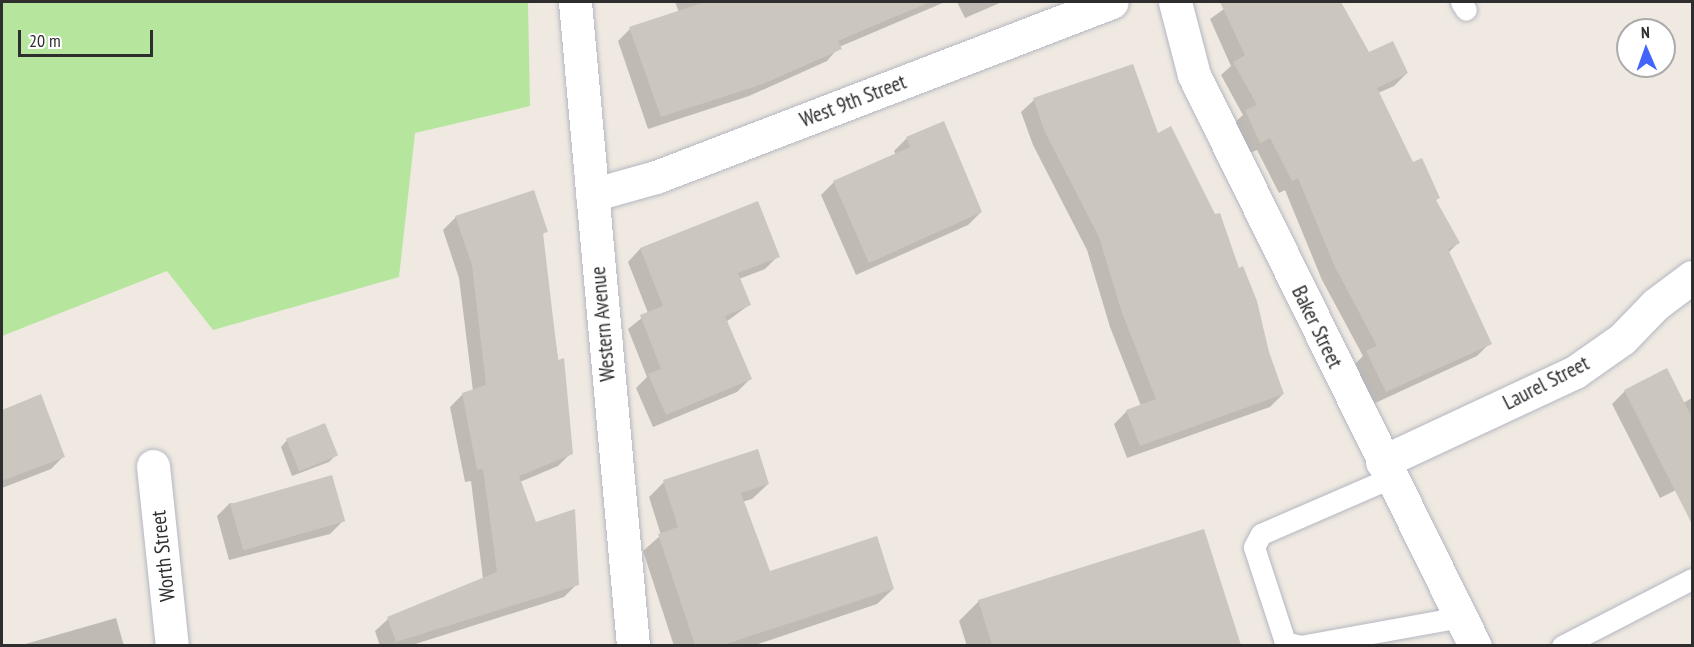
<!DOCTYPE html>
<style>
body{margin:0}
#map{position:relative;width:1694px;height:647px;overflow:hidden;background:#efe9e1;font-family:"PT Sans Narrow",sans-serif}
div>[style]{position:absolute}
.green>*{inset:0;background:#b6e59e}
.shadow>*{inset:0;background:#0003}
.building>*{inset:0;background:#cbc7bf;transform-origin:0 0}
.roads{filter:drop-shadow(0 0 2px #b4b7c1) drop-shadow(0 0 2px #b4b7c1)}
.lane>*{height:21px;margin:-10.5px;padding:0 10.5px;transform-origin:10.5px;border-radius:10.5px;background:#fff}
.street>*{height:33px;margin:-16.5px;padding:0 16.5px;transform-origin:16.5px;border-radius:16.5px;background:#fff}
.secondary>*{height:33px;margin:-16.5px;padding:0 16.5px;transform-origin:16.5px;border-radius:16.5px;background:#fff}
span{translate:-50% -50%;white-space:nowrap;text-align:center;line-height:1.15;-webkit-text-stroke:6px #fff;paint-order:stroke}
.street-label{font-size:21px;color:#2e2e2e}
.frame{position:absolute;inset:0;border:3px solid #2e2e2e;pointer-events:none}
.north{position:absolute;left:1616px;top:18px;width:60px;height:60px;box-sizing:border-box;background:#fff;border:2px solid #ababab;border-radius:50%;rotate:358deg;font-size:16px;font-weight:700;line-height:24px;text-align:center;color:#2e2e2e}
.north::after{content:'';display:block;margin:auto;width:21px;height:27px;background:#4264fb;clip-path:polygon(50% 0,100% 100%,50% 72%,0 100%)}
.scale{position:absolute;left:18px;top:30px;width:135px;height:27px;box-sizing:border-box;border:3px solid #2e2e2e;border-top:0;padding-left:8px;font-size:18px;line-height:21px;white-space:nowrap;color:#2e2e2e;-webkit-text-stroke:4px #fff;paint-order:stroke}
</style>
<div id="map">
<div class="green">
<div style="clip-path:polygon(2px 2px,528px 2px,530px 106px,415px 133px,399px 277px,213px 330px,167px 271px,2px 336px)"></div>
</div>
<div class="shadow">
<div style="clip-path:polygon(675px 2px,945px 2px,839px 47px,827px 61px,749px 96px,648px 129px,618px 41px,630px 29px,679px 12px)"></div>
<div style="clip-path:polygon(957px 2px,1002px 2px,965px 18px)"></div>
<div style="clip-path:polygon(1234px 2px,1326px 2px,1368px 54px,1407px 73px,1394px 86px,1378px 93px,1412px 164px,1458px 243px,1448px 253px,1490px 343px,1477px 356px,1373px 404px,1354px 365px,1363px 356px,1322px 280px,1285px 190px,1279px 193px,1257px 150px,1247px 154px,1233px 124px,1243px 115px,1221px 75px,1231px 66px,1210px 19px)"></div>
<div style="clip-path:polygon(1034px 100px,1157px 135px,1268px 353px,1283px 394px,1270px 407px,1127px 458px,1114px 424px,1127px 411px,1141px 406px,1110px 327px,1087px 250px,1033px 145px,1021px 112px)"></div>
<div style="clip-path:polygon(907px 138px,981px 212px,968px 225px,856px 275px,821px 195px,834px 182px,896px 155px,894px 151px)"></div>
<div style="clip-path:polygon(757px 203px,778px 256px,765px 269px,739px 279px,749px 305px,726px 322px,750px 379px,737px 392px,653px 427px,636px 388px,647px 377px,628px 329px,648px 313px,628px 262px,640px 249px)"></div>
<div style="clip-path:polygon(456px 217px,546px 231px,541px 236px,571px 453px,558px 466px,520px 482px,535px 524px,577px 584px,564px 597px,409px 646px,380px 646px,375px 631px,388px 619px,483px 579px,471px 481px,465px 482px,450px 407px,463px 394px,473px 391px,459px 278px,443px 230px)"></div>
<div style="clip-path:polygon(1625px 391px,1683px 403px,1692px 398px,1692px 482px,1660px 498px,1612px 404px)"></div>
<div style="clip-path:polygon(41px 396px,63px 457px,51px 469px,2px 488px,2px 411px)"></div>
<div style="clip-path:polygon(287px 440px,336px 455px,329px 462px,292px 476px,281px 447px)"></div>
<div style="clip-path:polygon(664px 482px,768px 484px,752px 499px,742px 502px,769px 573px,893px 589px,877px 604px,752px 646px,674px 646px,643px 551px,661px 535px,649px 497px)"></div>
<div style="clip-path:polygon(230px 503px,343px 521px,330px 534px,229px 560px,217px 516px)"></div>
<div style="clip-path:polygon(1203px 531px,1239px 646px,967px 646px,959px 621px,979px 601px)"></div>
<div style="clip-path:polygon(116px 618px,124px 646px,22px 646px,22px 645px)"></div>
</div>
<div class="building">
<div style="clip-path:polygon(705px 2px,930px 2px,838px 41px,842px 49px,763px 84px,661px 117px,629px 27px)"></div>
<div style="clip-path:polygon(1220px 2px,1341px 2px,1369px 52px,1393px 41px,1408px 73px,1377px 88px,1413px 162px,1422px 158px,1440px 198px,1436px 200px,1460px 243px,1448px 249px,1492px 344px,1386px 392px,1366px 351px,1377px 346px,1335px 267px,1298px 178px,1292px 181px,1270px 138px,1260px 143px,1245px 110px,1257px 105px,1233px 62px,1245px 55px)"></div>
<div style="clip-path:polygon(1133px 64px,1158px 133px,1171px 126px,1215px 214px,1220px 213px,1239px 268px,1243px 266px,1257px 301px,1269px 352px,1284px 394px,1140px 446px,1126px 410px,1156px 399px,1122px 313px,1099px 237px,1045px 132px,1033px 98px)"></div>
<div style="clip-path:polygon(944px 121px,982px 212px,869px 263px,833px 181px,910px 147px,906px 137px)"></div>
<div style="clip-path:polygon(534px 190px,548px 232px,543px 233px,558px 360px,564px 358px,573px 454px,519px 476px,536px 522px,575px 509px,579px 585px,396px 642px,387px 617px,497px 572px,483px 469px,477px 470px,462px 393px,486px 385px,472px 265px,455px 216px)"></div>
<div style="clip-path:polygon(758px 201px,780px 257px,738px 273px,751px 305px,725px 316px,752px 379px,666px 415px,648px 374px,661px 369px,640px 315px,663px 306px,640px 248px)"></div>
<div style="clip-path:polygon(1667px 368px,1692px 418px,1692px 524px,1624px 390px)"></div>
<div style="clip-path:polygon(41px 394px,65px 457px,2px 481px,2px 410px)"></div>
<div style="left:325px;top:423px;width:35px;height:42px;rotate:68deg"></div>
<div style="clip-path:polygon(758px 449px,769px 484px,741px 493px,770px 571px,877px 536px,894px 589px,723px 645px,695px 645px,658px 534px,678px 527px,663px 480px)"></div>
<div style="left:332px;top:475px;width:48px;height:106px;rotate:74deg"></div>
<div style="clip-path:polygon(1204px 529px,1241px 645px,992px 645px,978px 600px)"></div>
</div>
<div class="roads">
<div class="lane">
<div style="left:1461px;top:2px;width:9px;rotate:58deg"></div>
<div style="left:1300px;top:646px;width:16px;rotate:-165deg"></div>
<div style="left:1285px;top:642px;width:100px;rotate:-108.1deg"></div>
<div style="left:1254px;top:547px;width:15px;rotate:-62deg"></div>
<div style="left:1261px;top:534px;width:141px;rotate:-23.5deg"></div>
<div style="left:1300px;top:646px;width:164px;rotate:-10.2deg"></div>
<div style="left:1562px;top:646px;width:146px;rotate:-27.3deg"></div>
</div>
<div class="street">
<div style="left:1175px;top:2px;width:75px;rotate:75.4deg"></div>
<div style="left:1194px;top:75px;width:636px;rotate:63.8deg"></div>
<div style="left:1382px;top:462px;width:213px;rotate:-25deg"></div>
<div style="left:1575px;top:372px;width:57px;rotate:-35.1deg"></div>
<div style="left:1622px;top:339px;width:49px;rotate:-45.8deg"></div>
<div style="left:1656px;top:304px;width:45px;rotate:-36.9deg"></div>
<div style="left:153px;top:466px;width:181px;rotate:84deg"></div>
</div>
<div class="secondary">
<div style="left:575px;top:2px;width:647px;rotate:84.85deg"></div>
<div style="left:592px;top:195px;width:66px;rotate:-15.7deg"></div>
<div style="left:656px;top:177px;width:488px;rotate:-21deg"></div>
</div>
</div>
<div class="street-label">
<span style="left:853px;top:101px;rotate:-21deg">West 9th Street</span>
<span style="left:603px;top:324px;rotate:-95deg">Western Avenue</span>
<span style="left:1317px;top:327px;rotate:64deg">Baker Street</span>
<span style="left:1546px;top:383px;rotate:-27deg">Laurel Street</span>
<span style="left:163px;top:556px;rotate:-96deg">Worth Street</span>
</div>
<div class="frame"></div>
<div class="north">N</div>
<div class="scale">20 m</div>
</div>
